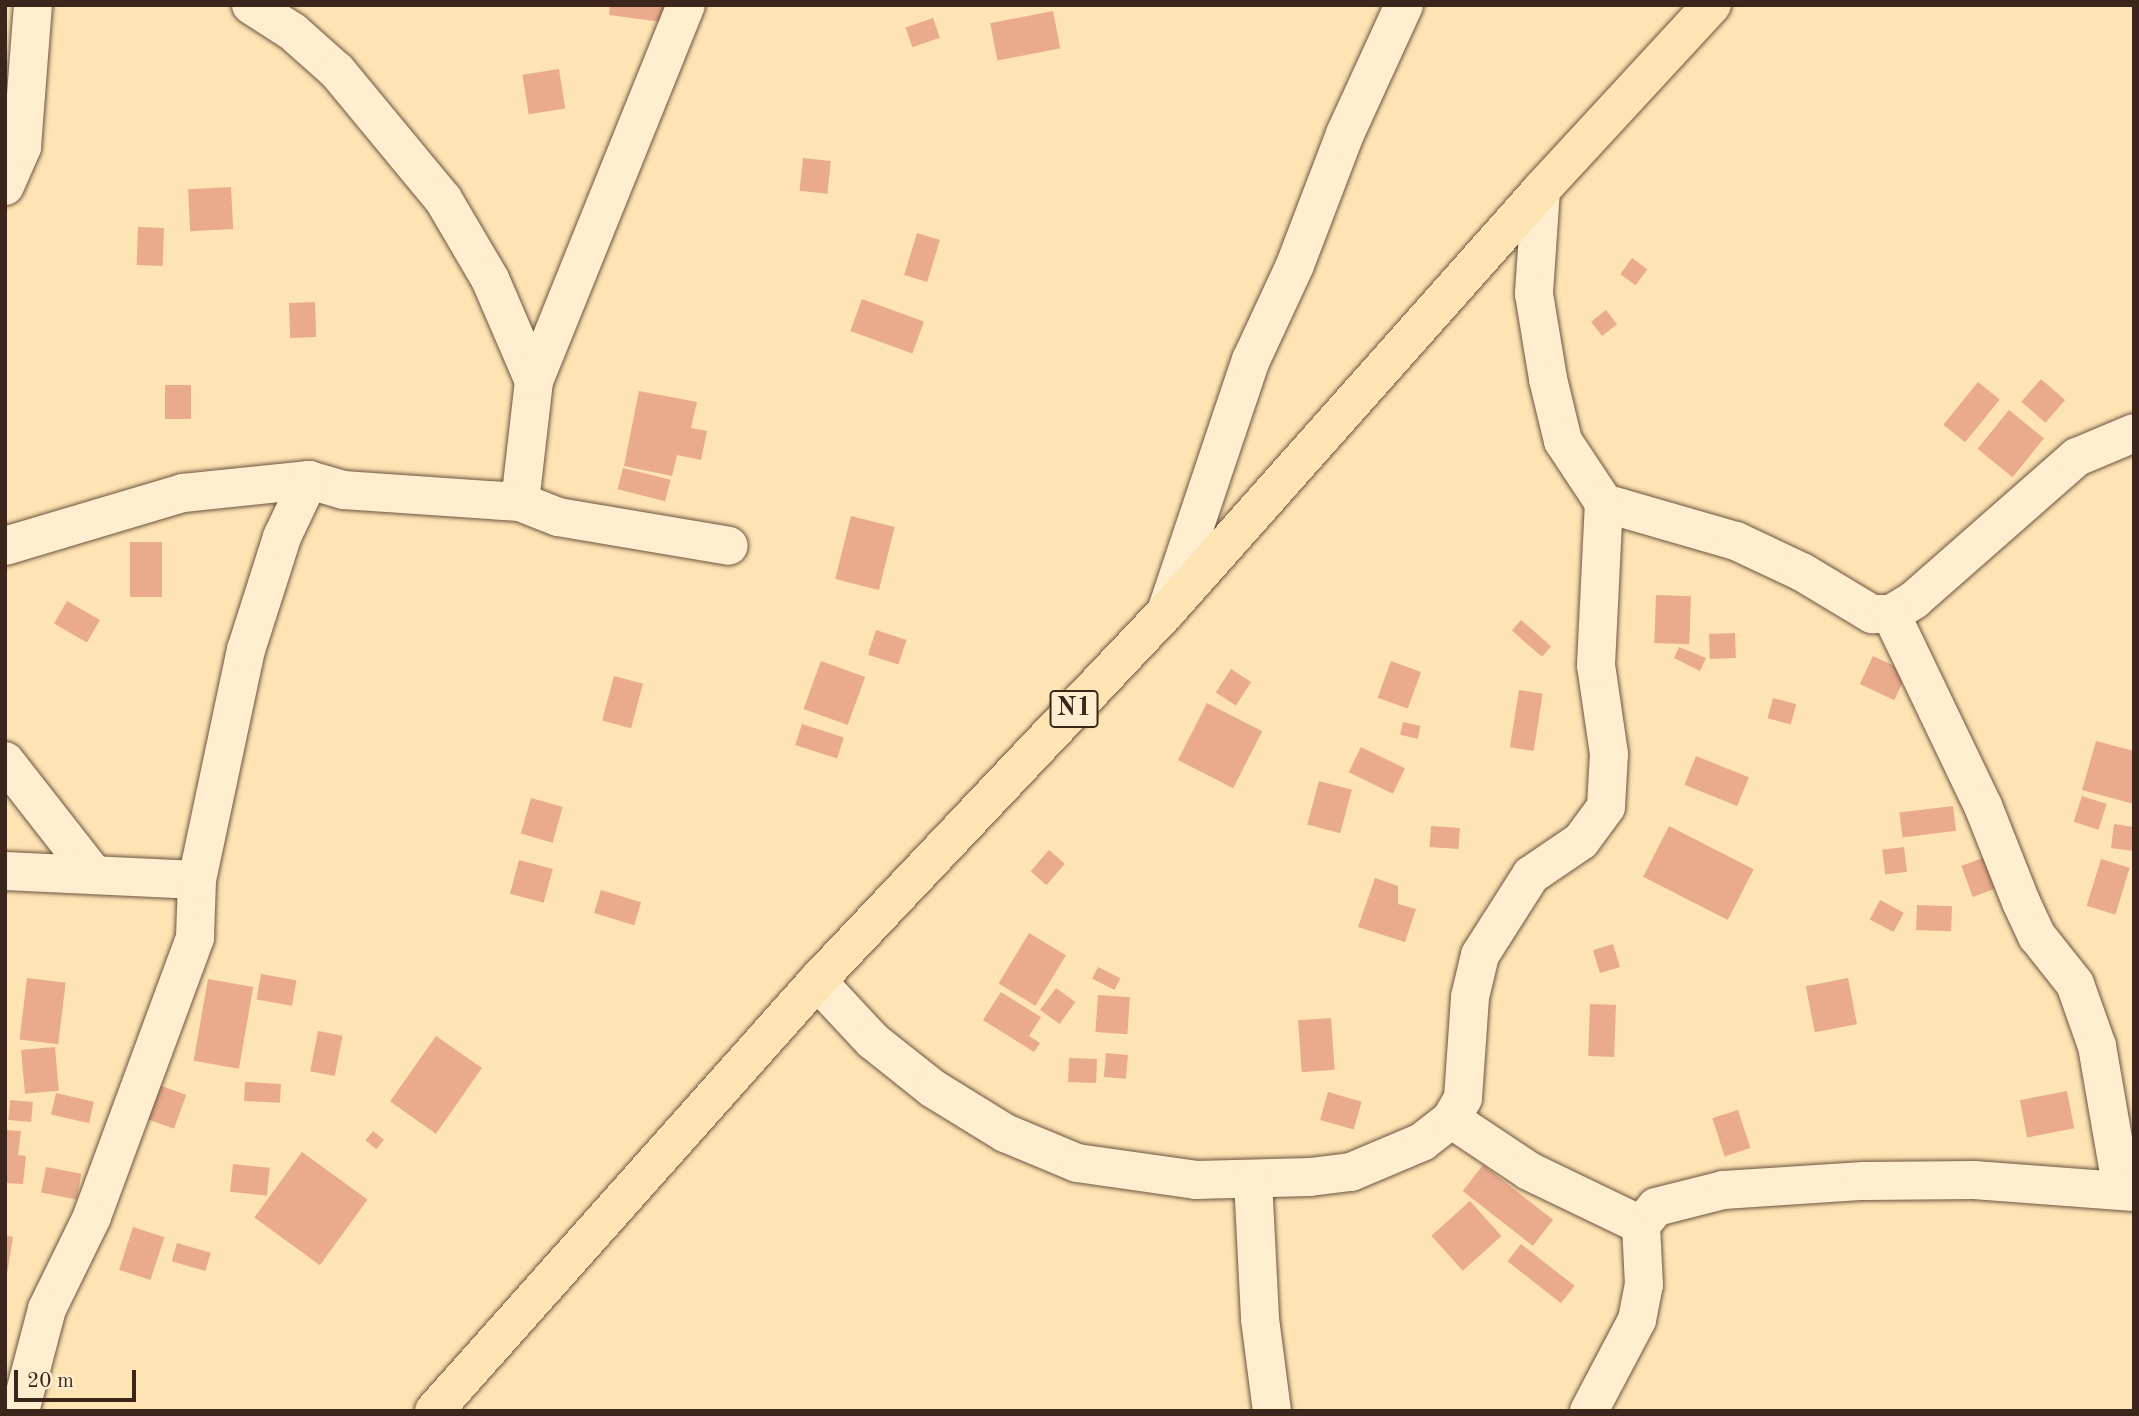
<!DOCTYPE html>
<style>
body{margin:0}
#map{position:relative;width:2139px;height:1416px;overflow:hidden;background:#fee3b3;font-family:"Old Standard TT",serif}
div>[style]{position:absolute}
.building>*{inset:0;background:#e9ab8c;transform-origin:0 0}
.roads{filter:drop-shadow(0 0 2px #6c5440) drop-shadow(0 0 2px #6c5440)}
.minor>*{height:38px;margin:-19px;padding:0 19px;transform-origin:19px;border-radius:19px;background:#feedce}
.highway>*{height:38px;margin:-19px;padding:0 19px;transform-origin:19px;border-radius:19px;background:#fee3b3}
span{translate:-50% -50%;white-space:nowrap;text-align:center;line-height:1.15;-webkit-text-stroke:5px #feedce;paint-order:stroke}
.shield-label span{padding:2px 5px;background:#feedce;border:2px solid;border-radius:5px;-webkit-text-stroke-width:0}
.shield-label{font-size:26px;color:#3c251a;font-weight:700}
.frame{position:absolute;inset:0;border:7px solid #3c251a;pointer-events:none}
.scale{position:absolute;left:14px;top:1370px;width:122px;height:32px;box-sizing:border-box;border:4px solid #3c251a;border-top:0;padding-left:9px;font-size:21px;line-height:24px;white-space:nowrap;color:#3c251a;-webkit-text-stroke:5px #feedce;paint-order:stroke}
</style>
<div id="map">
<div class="building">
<div style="clip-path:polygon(610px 5px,665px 5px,662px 22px,609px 15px)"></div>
<div style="left:1053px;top:11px;width:38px;height:64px;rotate:79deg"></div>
<div style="left:933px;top:18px;width:21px;height:29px;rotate:71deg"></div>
<div style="left:559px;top:69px;width:40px;height:37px;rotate:81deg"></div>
<div style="left:803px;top:158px;width:28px;height:33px;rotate:6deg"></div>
<div style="left:231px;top:187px;width:42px;height:43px;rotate:87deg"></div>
<div style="left:138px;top:227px;width:26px;height:38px;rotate:2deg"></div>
<div style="left:917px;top:233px;width:24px;height:44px;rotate:17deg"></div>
<div style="left:1632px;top:258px;width:19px;height:20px;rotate:36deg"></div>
<div style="left:862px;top:299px;width:66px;height:34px;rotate:20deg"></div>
<div style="left:315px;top:302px;width:35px;height:26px;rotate:88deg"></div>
<div style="left:1606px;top:310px;width:18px;height:19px;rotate:52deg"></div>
<div style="left:2041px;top:379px;width:32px;height:30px;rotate:41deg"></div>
<div style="left:1978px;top:382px;width:28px;height:55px;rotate:39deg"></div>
<div style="left:165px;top:385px;width:26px;height:34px"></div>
<div style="clip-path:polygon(639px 391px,697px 402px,691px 428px,707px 431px,701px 460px,677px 455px,672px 476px,624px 466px)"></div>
<div style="left:2009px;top:410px;width:45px;height:50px;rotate:39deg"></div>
<div style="left:623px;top:468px;width:49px;height:22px;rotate:14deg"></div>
<div style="left:851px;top:516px;width:45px;height:65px;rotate:14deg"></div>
<div style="left:130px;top:542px;width:32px;height:55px"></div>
<div style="left:1656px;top:595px;width:35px;height:48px;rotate:2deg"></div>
<div style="left:67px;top:601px;width:38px;height:26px;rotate:30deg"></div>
<div style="left:1521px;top:620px;width:40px;height:14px;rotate:41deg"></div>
<div style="left:876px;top:630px;width:32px;height:26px;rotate:18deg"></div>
<div style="left:1735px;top:633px;width:25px;height:26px;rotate:88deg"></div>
<div style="clip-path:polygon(1679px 647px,1706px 658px,1700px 671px,1674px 658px)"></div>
<div style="left:1873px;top:656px;width:38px;height:31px;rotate:25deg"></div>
<div style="left:821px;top:661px;width:47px;height:51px;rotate:20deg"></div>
<div style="left:1391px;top:661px;width:32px;height:39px;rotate:20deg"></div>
<div style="left:1231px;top:669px;width:24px;height:28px;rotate:33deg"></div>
<div style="left:614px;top:676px;width:30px;height:46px;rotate:15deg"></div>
<div style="left:1519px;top:690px;width:24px;height:58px;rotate:9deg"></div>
<div style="left:1773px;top:698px;width:24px;height:21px;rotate:15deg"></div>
<div style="left:1207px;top:703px;width:62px;height:64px;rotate:27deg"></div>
<div style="left:1403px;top:722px;width:18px;height:13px;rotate:13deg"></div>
<div style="left:802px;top:724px;width:44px;height:22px;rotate:18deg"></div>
<div style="clip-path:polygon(2096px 741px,2134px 751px,2134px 804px,2082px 790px)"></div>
<div style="left:1361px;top:747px;width:49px;height:28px;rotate:26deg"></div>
<div style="left:1696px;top:756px;width:57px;height:31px;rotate:22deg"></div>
<div style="left:1319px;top:781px;width:34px;height:45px;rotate:15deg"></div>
<div style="left:2082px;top:796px;width:26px;height:27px;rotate:18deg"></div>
<div style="left:531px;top:798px;width:33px;height:37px;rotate:16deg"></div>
<div style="left:1953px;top:806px;width:25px;height:54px;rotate:83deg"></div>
<div style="clip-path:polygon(2114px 824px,2134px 827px,2134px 851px,2111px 848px)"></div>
<div style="left:1431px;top:826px;width:29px;height:21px;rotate:4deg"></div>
<div style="left:1669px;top:826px;width:95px;height:57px;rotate:27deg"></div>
<div style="left:1904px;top:847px;width:25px;height:22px;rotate:83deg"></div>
<div style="left:1049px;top:850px;width:21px;height:28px;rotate:41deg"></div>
<div style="left:1983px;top:858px;width:33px;height:23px;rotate:70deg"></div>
<div style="left:2101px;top:859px;width:30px;height:49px;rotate:17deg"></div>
<div style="left:519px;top:860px;width:35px;height:35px;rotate:15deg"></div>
<div style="clip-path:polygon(1375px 878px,1398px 886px,1398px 904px,1416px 909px,1405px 942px,1358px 927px)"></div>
<div style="left:601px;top:890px;width:42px;height:24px;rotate:17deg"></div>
<div style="left:1880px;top:900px;width:27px;height:22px;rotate:28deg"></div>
<div style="left:1917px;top:905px;width:35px;height:25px;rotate:2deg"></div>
<div style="left:1029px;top:933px;width:43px;height:59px;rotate:31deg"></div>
<div style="left:1613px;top:944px;width:24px;height:21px;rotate:73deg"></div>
<div style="left:1098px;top:967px;width:25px;height:13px;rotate:27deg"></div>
<div style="left:261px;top:974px;width:36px;height:26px;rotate:10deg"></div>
<div style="left:27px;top:978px;width:39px;height:62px;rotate:7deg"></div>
<div style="left:1848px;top:978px;width:47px;height:43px;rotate:79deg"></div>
<div style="left:208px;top:979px;width:46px;height:83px;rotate:10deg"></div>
<div style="left:1056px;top:988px;width:24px;height:27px;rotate:36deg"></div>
<div style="clip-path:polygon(1001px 992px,1041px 1017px,1029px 1036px,1040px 1043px,1034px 1052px,983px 1020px)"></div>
<div style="left:1098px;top:995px;width:32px;height:37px;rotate:4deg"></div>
<div style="left:1590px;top:1004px;width:26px;height:52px;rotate:2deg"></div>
<div style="left:1331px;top:1018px;width:52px;height:33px;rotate:86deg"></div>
<div style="left:318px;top:1031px;width:25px;height:41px;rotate:11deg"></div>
<div style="left:436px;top:1036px;width:56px;height:80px;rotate:35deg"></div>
<div style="left:55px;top:1047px;width:44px;height:34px;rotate:85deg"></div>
<div style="left:1106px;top:1053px;width:22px;height:24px;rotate:5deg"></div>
<div style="left:1069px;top:1058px;width:28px;height:24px;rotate:2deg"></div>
<div style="left:245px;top:1082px;width:36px;height:19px;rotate:3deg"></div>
<div style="left:159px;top:1085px;width:29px;height:36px;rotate:20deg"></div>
<div style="left:2067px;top:1091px;width:38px;height:48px;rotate:79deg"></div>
<div style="left:1328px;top:1092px;width:35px;height:29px;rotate:16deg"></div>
<div style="left:56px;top:1093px;width:39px;height:22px;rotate:13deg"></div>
<div style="left:10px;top:1100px;width:23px;height:20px;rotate:5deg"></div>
<div style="left:1738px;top:1110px;width:40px;height:27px;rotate:72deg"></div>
<div style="clip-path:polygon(5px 1130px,21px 1131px,18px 1155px,26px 1156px,23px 1184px,5px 1183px)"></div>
<div style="left:373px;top:1131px;width:14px;height:12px;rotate:39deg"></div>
<div style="left:302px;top:1152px;width:81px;height:81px;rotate:36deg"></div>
<div style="left:233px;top:1164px;width:37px;height:28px;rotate:6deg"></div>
<div style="left:1483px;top:1165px;width:89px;height:33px;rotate:38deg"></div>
<div style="left:46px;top:1167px;width:36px;height:26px;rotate:11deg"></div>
<div style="left:1470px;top:1201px;width:47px;height:52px;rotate:48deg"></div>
<div style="left:133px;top:1227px;width:33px;height:45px;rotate:18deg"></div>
<div style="clip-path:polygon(5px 1235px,13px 1237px,7px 1274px,5px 1274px)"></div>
<div style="left:177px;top:1243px;width:35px;height:19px;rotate:16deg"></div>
<div style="left:1521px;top:1244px;width:68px;height:22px;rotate:38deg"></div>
</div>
<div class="roads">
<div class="minor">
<div style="left:251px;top:5px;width:50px;rotate:32.7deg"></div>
<div style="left:293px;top:32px;width:59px;rotate:41.6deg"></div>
<div style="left:337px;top:71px;width:166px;rotate:50.4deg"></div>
<div style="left:443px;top:199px;width:93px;rotate:59.6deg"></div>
<div style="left:490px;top:279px;width:111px;rotate:66.7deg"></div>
<div style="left:5px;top:186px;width:43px;rotate:-66.4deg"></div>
<div style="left:22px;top:147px;width:142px;rotate:-85.6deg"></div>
<div style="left:1541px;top:190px;width:104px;rotate:93.9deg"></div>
<div style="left:1534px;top:294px;width:86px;rotate:80.6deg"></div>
<div style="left:1548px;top:379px;width:64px;rotate:76.4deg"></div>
<div style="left:1563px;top:441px;width:74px;rotate:56.5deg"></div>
<div style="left:1604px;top:503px;width:137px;rotate:16.1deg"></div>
<div style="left:1736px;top:541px;width:73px;rotate:25.2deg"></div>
<div style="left:1802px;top:572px;width:82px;rotate:31deg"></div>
<div style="left:1872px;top:614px;width:19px"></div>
<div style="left:1891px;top:614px;width:27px;rotate:-31deg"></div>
<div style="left:1914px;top:600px;width:217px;rotate:-41.3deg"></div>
<div style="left:2077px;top:457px;width:62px;rotate:-22.8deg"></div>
<div style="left:520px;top:502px;width:122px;rotate:-83.4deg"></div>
<div style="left:534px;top:381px;width:406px;rotate:-68deg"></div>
<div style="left:5px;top:546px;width:186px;rotate:-16.6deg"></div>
<div style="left:183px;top:493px;width:127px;rotate:-5.9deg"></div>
<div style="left:309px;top:480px;width:35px;rotate:16deg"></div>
<div style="left:343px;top:490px;width:177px;rotate:3.9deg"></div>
<div style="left:520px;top:502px;width:41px;rotate:21.5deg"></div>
<div style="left:558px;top:517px;width:173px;rotate:9.6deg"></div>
<div style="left:1166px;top:612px;width:266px;rotate:-71.4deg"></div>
<div style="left:1251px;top:360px;width:105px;rotate:-65.1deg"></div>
<div style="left:1295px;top:265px;width:140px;rotate:-69.1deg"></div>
<div style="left:1345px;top:134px;width:142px;rotate:-65.4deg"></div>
<div style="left:1891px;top:614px;width:213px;rotate:64.4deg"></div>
<div style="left:1983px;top:806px;width:103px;rotate:68.4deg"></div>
<div style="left:2021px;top:902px;width:38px;rotate:65deg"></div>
<div style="left:2037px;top:936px;width:61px;rotate:51.6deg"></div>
<div style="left:2075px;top:984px;width:66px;rotate:70.5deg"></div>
<div style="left:2097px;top:1046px;width:146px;rotate:80.2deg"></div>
<div style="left:5px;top:761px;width:145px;rotate:52deg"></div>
<div style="left:5px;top:871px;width:192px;rotate:2.7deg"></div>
<div style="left:197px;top:880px;width:58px;rotate:92deg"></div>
<div style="left:195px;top:938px;width:297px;rotate:110.3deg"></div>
<div style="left:92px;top:1217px;width:102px;rotate:116.1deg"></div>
<div style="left:47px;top:1309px;width:106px;rotate:104.8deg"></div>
<div style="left:197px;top:880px;width:235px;rotate:-78deg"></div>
<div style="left:246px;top:650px;width:119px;rotate:-72.3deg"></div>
<div style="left:282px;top:537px;width:63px;rotate:-64.7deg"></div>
<div style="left:817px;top:981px;width:82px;rotate:47deg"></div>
<div style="left:873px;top:1041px;width:75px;rotate:38.5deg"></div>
<div style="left:932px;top:1088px;width:86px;rotate:31.7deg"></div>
<div style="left:1005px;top:1133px;width:78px;rotate:22.6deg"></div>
<div style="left:1077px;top:1163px;width:120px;rotate:8.1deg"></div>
<div style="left:1196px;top:1180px;width:114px;rotate:-1.5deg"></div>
<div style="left:1310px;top:1177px;width:41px;rotate:-7deg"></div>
<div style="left:1351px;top:1172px;width:77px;rotate:-22.9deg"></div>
<div style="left:1422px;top:1142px;width:37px;rotate:-38deg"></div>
<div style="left:1451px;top:1119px;width:24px;rotate:-60deg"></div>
<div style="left:1463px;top:1098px;width:101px;rotate:-86deg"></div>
<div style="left:1470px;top:997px;width:43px;rotate:-76.6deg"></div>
<div style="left:1480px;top:955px;width:95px;rotate:-57.5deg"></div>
<div style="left:1531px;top:875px;width:60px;rotate:-34.2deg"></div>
<div style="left:1581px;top:841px;width:42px;rotate:-53.7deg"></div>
<div style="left:1606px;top:807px;width:53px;rotate:-86.8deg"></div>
<div style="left:1609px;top:754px;width:90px;rotate:-98.3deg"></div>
<div style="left:1596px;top:665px;width:162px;rotate:-87.2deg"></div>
<div style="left:1451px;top:1119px;width:94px;rotate:33.7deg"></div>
<div style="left:1529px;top:1171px;width:124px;rotate:25.7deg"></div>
<div style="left:1253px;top:1180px;width:139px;rotate:87.1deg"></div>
<div style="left:1260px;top:1319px;width:93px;rotate:82.6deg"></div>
<div style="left:1589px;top:1411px;width:103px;rotate:-62.2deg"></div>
<div style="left:1637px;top:1320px;width:36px;rotate:-79deg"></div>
<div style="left:1644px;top:1285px;width:60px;rotate:-92.9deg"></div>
<div style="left:1641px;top:1225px;width:23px;rotate:-50deg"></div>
<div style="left:1656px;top:1207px;width:69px;rotate:-14.2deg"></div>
<div style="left:1723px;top:1190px;width:141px;rotate:-3.7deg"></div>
<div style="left:1864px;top:1181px;width:110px;rotate:-0.5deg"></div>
<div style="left:1974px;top:1180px;width:160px;rotate:4.3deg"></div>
</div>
<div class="highway">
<div style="left:434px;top:1411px;width:576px;rotate:-48.31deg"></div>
<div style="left:817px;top:981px;width:508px;rotate:-46.6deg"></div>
<div style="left:1166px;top:612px;width:565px;rotate:-48.37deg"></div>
<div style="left:1541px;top:190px;width:252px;rotate:-47.3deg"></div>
</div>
</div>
<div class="shield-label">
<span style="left:1074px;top:709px">N1</span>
</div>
<div class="frame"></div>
<div class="scale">20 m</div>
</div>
